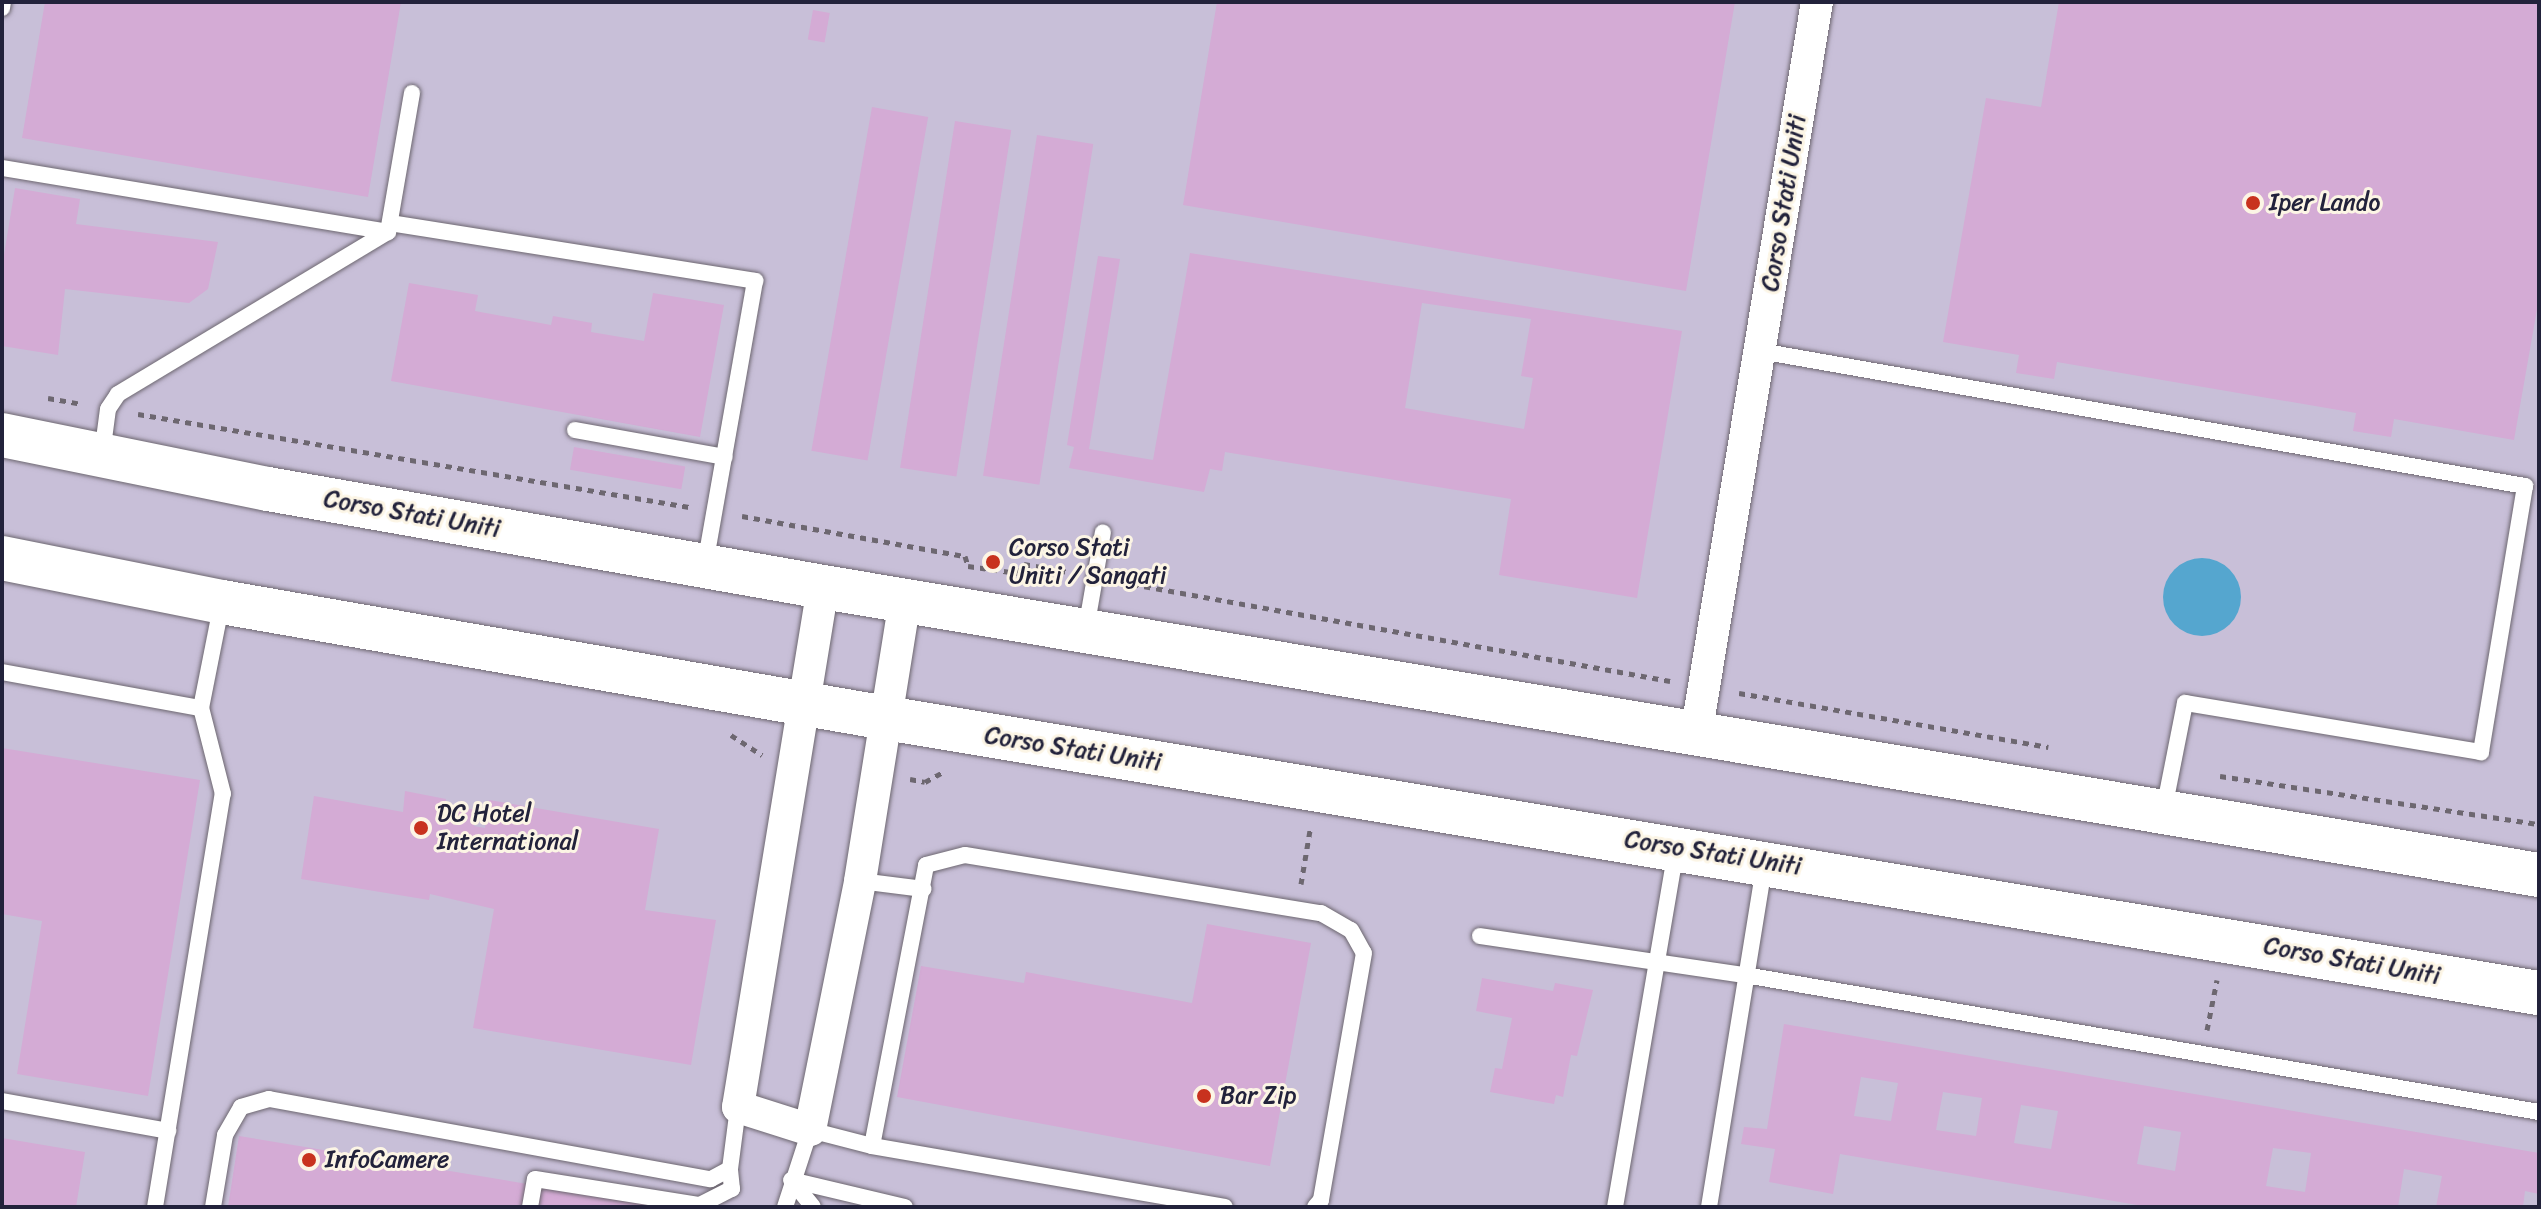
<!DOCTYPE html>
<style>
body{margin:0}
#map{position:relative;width:2541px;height:1209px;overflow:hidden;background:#f8e8d1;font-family:Sriracha,sans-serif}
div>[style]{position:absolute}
.industrial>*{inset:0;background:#c8bfd8;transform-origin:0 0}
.water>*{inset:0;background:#55a6cf}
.round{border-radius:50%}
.building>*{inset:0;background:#d4abd5;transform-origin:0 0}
.path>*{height:5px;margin-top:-2.5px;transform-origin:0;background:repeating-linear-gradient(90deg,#6d6770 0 6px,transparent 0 12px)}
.roads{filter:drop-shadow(0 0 2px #6d6770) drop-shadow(0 0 2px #6d6770)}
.service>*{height:16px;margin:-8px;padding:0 8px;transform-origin:8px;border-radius:8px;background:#fff}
.minor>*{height:32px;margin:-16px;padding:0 16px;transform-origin:16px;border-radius:16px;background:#fff}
.primary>*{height:44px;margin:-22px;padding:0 22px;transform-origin:22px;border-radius:22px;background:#fff}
.dots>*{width:22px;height:22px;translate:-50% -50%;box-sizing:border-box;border:4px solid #fcf5e5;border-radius:50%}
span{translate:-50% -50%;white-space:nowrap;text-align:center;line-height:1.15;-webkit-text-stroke:6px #fcf5e5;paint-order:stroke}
.street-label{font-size:24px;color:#22223b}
.poi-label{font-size:24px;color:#22223b}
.left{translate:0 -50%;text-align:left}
.frame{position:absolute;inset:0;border:4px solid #22223b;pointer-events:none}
</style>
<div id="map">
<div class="industrial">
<div style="left:2px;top:2px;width:2537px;height:1205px"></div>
</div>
<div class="water">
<div class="round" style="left:2163px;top:558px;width:78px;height:78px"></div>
</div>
<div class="building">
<div style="clip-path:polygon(45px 2px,401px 2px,368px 197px,22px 138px)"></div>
<div style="clip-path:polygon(1217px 2px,1735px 2px,1686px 291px,1183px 205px)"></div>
<div style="clip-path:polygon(2059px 2px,2539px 2px,2539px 298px,2514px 440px,2394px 419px,2391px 437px,2353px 431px,2356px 413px,2057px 362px,2054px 379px,2016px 373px,2019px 355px,1943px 342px,1986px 98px,2041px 107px)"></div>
<div style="left:813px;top:10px;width:17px;height:30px;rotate:10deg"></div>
<div style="left:872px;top:107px;width:57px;height:349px;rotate:10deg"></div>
<div style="left:955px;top:121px;width:57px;height:351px;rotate:9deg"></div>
<div style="left:1037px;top:135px;width:57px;height:345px;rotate:9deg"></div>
<div style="clip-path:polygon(15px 188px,80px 199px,76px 224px,218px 242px,208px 289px,189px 303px,65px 289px,58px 355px,2px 346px,2px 267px)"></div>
<div style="clip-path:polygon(evenodd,1190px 253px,1682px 331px,1637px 598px,1499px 575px,1511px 499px,1225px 452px,1222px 471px,1210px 469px,1204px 492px,1069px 468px,1074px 447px,1067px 445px,1098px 256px,1120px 259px,1089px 449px,1153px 460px,1190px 253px,1422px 303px,1531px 319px,1521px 376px,1533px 378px,1524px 429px,1405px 408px,1422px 303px)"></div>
<div style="clip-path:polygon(409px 283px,478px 295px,475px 311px,551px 325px,553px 316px,592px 323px,591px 332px,644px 341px,653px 293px,724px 305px,700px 437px,391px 381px)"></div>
<div style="left:574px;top:447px;width:113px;height:23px;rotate:10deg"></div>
<div style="clip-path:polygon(2px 748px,200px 780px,148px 1096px,17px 1074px,42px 921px,2px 914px)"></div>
<div style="clip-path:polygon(405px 791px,446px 799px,443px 819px,451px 821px,454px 806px,476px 810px,474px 826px,485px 828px,489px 800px,659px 829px,645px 910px,716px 920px,691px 1065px,473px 1028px,494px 909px,430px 894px,429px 900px,301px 879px,314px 796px,403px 812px)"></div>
<div style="clip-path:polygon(1207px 924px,1311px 943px,1270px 1166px,897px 1097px,921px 966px,1024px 983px,1026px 972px,1192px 1003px)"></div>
<div style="clip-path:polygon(1482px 978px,1553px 991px,1555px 983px,1593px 990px,1577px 1056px,1571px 1055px,1563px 1097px,1556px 1095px,1554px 1104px,1490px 1092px,1495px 1068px,1502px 1069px,1512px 1018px,1476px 1011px)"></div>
<div style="clip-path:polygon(evenodd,1784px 1024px,2539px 1153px,2539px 1194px,2525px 1191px,2523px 1207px,2436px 1207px,2442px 1176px,2404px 1169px,2398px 1207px,2149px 1207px,1840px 1154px,1833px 1194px,1769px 1182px,1775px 1149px,1741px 1144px,1744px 1127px,1767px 1129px,1784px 1024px,1861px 1077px,1898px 1083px,1891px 1121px,1854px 1116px,1861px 1077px,1784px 1024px,1943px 1092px,1982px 1098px,1976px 1136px,1936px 1130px,1943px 1092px,1784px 1024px,2021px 1105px,2058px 1111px,2051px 1149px,2014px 1143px,2021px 1105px,1784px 1024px,2144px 1126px,2181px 1132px,2175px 1171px,2137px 1164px,2144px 1126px,1784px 1024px,2273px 1148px,2311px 1153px,2305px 1192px,2266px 1186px,2273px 1148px)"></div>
<div style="clip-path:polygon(239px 1136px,654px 1205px,654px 1207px,228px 1207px)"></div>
<div style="clip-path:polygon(2px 1138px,85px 1152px,76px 1207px,2px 1207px)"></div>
</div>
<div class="path">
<div style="left:48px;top:398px;width:34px;rotate:10deg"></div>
<div style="left:138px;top:414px;width:559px;rotate:9.58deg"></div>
<div style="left:742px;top:516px;width:227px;rotate:10.2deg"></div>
<div style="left:965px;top:556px;width:10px;rotate:73deg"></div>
<div style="left:968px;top:566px;width:50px;rotate:8deg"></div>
<div style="left:1018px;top:573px;width:11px;rotate:-56deg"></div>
<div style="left:1024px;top:564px;width:45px;rotate:10.3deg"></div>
<div style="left:1121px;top:582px;width:558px;rotate:10.22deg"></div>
<div style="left:1739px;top:693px;width:314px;rotate:9.9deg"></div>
<div style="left:731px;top:735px;width:37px;rotate:33deg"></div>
<div style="left:2220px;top:776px;width:323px;rotate:8.6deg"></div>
<div style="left:910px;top:779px;width:15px;rotate:11deg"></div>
<div style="left:925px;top:782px;width:23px;rotate:-29deg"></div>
<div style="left:1301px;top:884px;width:55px;rotate:-80.5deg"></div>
<div style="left:2207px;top:1030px;width:51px;rotate:-78.7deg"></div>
</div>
<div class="roads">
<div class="service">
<div style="left:2px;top:8px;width:6px;rotate:-81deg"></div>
<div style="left:2px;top:168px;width:391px;rotate:9.4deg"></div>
<div style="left:390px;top:223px;width:370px;rotate:9deg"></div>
<div style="left:755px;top:281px;width:287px;rotate:100deg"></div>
<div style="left:1760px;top:351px;width:777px;rotate:10.01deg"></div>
<div style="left:2525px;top:486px;width:270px;rotate:99.4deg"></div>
<div style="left:2481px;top:752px;width:300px;rotate:-170.6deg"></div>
<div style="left:2185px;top:703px;width:108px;rotate:101.2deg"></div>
<div style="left:575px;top:430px;width:152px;rotate:10.2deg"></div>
<div style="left:102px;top:454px;width:45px;rotate:-82.4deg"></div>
<div style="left:108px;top:409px;width:18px;rotate:-56deg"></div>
<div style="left:118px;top:394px;width:315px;rotate:-31deg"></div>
<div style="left:388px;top:232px;width:141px;rotate:-80.2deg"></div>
<div style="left:1086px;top:629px;width:98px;rotate:-80.1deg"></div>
<div style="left:2px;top:672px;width:202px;rotate:10.3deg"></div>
<div style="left:201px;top:708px;width:108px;rotate:-78.8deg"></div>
<div style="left:860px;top:881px;width:64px;rotate:7.2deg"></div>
<div style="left:1480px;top:936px;width:268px;rotate:8.4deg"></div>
<div style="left:1745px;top:975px;width:806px;rotate:9.79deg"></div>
<div style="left:2px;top:1101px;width:169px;rotate:10.2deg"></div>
<div style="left:872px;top:1146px;width:286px;rotate:-79.1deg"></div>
<div style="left:926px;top:865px;width:40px;rotate:-14.4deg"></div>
<div style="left:965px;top:855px;width:361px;rotate:9.3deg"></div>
<div style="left:1321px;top:913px;width:34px;rotate:30deg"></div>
<div style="left:1351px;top:930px;width:26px;rotate:61deg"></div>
<div style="left:1364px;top:953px;width:251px;rotate:99.9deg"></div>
<div style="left:1321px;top:1200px;width:9px;rotate:131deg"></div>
<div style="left:791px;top:1180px;width:117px;rotate:13.3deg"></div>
<div style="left:792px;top:1181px;width:33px;rotate:51deg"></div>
<div style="left:155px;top:1207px;width:419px;rotate:-80.7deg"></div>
<div style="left:223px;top:794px;width:89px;rotate:-104.3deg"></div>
<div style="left:213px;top:1207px;width:73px;rotate:-80.5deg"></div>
<div style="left:225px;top:1135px;width:32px;rotate:-60deg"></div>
<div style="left:241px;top:1107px;width:29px;rotate:-16deg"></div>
<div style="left:269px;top:1099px;width:449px;rotate:10.3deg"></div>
<div style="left:711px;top:1179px;width:21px;rotate:-28deg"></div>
<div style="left:730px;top:1169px;width:63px;rotate:-82.6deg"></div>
<div style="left:530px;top:1207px;width:28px;rotate:-80deg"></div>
<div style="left:535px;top:1179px;width:167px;rotate:9deg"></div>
<div style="left:700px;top:1205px;width:36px;rotate:-27deg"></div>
<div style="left:732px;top:1189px;width:20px;rotate:-96deg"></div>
<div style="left:785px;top:1207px;width:81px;rotate:-72deg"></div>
<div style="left:810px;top:1130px;width:64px;rotate:14.5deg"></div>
<div style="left:872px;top:1146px;width:358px;rotate:9.8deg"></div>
<div style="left:1615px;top:1207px;width:362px;rotate:-80.3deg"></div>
<div style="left:1709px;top:1207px;width:344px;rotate:-80.8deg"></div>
</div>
<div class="minor">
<div style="left:823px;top:587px;width:527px;rotate:99.28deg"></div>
<div style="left:738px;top:1107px;width:76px;rotate:17.7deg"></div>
<div style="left:810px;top:1130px;width:254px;rotate:-78.6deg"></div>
<div style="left:860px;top:881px;width:285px;rotate:-80.9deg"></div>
<div style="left:1696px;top:735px;width:743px;rotate:-80.63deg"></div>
</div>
<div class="primary">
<div style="left:2px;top:435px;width:271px;rotate:11.5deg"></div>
<div style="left:268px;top:489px;width:564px;rotate:10.01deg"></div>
<div style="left:823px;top:587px;width:1740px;rotate:9.53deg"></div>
<div style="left:2px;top:558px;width:224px;rotate:11.3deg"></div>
<div style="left:222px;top:602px;width:674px;rotate:9.91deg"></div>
<div style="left:886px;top:718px;width:1676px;rotate:9.45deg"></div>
</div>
</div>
<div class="dots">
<div style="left:2253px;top:203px;background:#c8321e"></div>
<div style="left:993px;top:562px;background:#c8321e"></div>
<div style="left:421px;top:828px;background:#c8321e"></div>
<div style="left:1204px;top:1096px;background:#c8321e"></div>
<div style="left:309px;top:1160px;background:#c8321e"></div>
</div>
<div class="street-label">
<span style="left:1784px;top:203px;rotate:-81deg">Corso Stati Uniti</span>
<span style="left:412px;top:514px;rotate:10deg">Corso Stati Uniti</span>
<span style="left:1073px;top:749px;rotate:9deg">Corso Stati Uniti</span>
<span style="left:1713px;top:853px;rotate:9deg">Corso Stati Uniti</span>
<span style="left:2352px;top:961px;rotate:10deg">Corso Stati Uniti</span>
</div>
<div class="poi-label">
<span class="left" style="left:2269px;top:203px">Iper Lando</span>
<span class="left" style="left:1009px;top:562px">Corso Stati<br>Uniti / Sangati</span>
<span class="left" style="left:437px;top:828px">DC Hotel<br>International</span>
<span class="left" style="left:1220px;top:1096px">Bar Zip</span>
<span class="left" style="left:325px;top:1160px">InfoCamere</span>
</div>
<div class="frame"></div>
</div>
